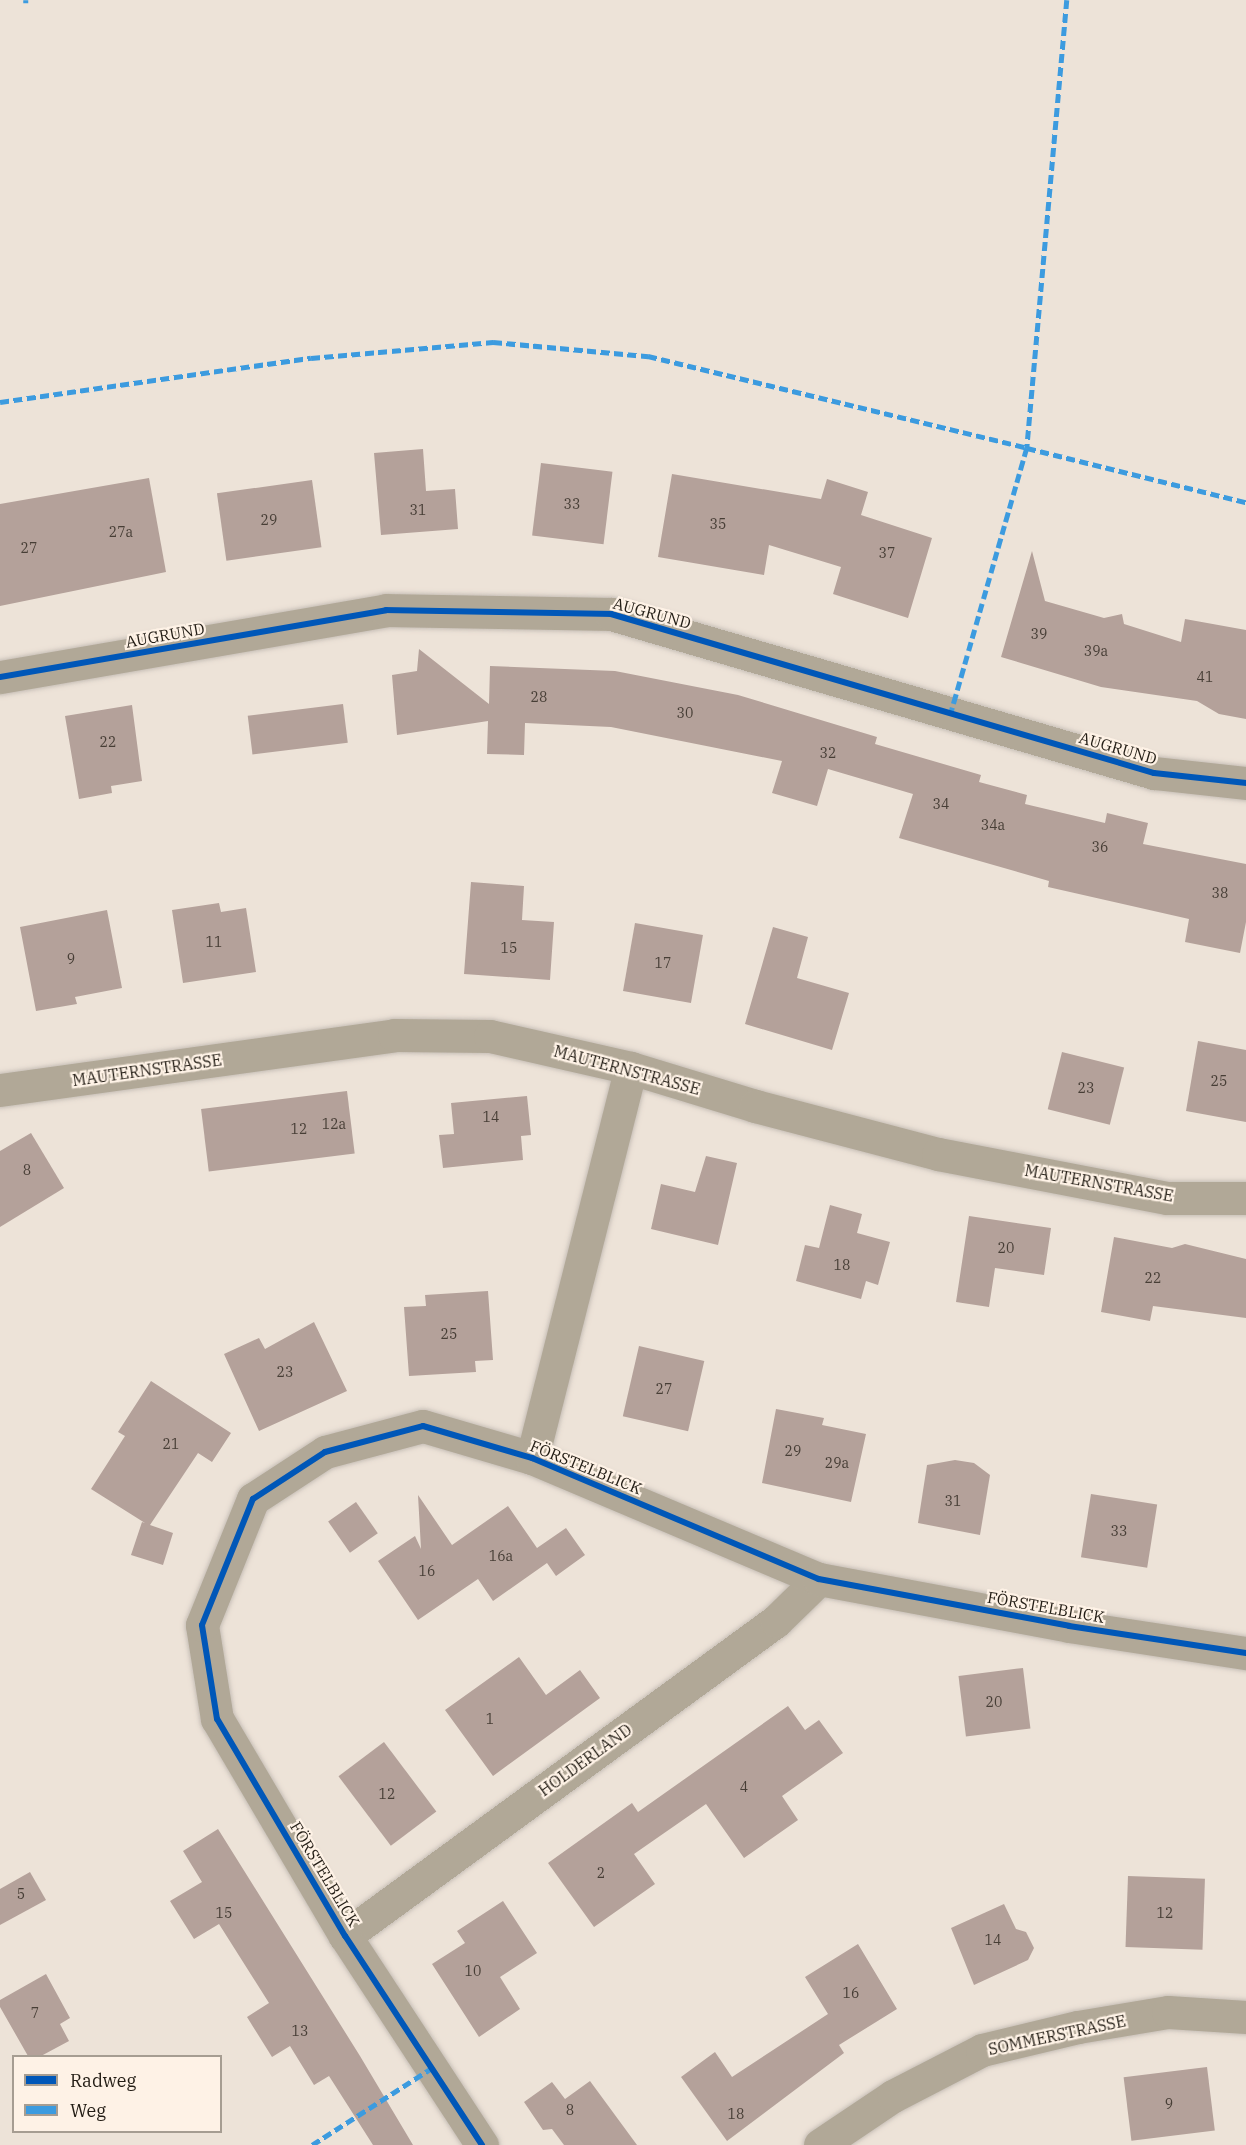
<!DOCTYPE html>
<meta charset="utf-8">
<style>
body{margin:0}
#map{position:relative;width:1246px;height:2145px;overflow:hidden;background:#ede3d8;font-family:"IBM Plex Serif",serif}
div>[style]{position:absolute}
.building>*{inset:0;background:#b4a19a;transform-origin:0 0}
.roads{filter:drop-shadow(0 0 2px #c7bfb7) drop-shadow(0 0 2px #c7bfb7)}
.minor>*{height:33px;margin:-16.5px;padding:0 16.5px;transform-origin:16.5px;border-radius:16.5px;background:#b1a897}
.quiet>*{height:4.5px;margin-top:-2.25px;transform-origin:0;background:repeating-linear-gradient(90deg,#3c9bdf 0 9px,transparent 0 13.5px)}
.cycleway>*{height:6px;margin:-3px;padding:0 3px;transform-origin:3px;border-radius:3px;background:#0057b8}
span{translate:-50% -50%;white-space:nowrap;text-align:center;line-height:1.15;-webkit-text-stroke:4.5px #fef2e6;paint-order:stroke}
.number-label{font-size:14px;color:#473e36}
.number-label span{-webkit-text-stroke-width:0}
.street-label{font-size:16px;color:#231d15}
.legend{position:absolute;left:12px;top:2055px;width:210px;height:78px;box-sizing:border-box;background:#fef2e6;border:2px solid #a69d92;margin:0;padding:8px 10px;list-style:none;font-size:18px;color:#231d15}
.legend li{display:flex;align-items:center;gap:12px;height:30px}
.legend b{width:30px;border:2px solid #a69d92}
</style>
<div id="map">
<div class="building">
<div style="clip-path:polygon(423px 449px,426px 491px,455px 489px,458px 529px,381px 535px,374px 453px)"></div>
<div style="left:541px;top:463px;width:72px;height:73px;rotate:7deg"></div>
<div style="clip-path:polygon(672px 474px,821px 499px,827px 479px,868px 492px,861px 515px,932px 538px,908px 618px,833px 594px,841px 567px,769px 545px,764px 575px,658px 557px)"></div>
<div style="clip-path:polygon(149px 478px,166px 572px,0 606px,0 504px)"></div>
<div style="left:312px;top:480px;width:68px;height:96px;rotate:82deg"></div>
<div style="clip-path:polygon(1032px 551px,1045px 601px,1104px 618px,1122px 614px,1124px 624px,1181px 642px,1185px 619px,1246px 630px,1246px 719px,1219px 714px,1197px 701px,1101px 687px,1001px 657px)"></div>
<div style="clip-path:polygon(419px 649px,489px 704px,490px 666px,615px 671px,738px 695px,877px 737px,875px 744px,981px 775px,979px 782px,1027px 795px,1025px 804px,1105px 823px,1107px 813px,1148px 823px,1143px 844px,1246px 864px,1246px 922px,1240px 953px,1185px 942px,1189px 919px,1048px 887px,1049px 881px,899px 838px,913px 794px,828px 769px,817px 806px,772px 793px,782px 761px,611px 727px,525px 723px,524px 755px,487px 754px,488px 721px,397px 735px,392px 675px,417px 671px)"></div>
<div style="left:343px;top:704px;width:39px;height:96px;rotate:83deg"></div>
<div style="clip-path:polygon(132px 705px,142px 781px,111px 786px,112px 793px,79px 799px,65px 716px)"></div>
<div style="clip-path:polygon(471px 882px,524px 886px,522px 920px,554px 922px,550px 980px,464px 974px)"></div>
<div style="clip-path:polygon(219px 903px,221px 912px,246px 908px,256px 972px,183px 983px,172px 910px)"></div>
<div style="clip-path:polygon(107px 910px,122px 988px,75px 997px,77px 1004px,36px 1011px,20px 927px)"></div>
<div style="left:635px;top:923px;width:69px;height:69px;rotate:10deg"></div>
<div style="clip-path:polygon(773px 927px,808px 937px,797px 978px,849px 993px,832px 1050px,745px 1024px)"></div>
<div style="clip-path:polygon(1198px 1041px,1246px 1050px,1246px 1122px,1186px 1111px)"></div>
<div style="left:1062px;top:1052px;width:64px;height:59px;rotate:14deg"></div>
<div style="left:347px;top:1091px;width:63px;height:147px;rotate:83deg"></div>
<div style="clip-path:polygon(527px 1096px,531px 1135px,521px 1136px,523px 1160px,443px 1168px,439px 1135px,454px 1134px,451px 1103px)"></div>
<div style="clip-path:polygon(31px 1133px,64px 1188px,0 1227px,0 1151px)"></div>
<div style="clip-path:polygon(706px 1156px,737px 1163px,718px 1245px,651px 1229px,661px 1184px,695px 1192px)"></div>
<div style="clip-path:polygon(830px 1205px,862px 1214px,857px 1233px,890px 1242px,878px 1285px,866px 1281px,861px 1299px,796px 1281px,805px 1245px,819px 1248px)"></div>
<div style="clip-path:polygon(969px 1216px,1051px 1228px,1044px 1275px,995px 1268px,989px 1307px,956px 1302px)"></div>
<div style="clip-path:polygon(1114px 1237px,1172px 1248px,1185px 1244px,1246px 1259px,1246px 1318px,1153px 1306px,1150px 1321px,1101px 1312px)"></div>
<div style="clip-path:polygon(488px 1291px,493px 1360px,475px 1361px,476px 1372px,409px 1376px,404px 1307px,426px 1306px,425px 1295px)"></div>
<div style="clip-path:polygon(314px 1322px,347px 1391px,259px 1431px,224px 1354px,259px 1338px,265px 1349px)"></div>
<div style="left:639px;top:1346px;width:67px;height:72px;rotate:13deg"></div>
<div style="clip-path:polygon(151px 1381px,231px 1433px,212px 1462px,198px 1453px,150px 1525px,173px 1533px,163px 1565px,131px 1555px,142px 1522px,145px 1523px,91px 1489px,125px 1436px,118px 1432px)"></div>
<div style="clip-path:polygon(776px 1409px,824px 1418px,822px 1425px,866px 1434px,851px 1502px,762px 1483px)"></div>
<div style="clip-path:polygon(955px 1460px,974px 1463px,990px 1475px,980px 1535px,918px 1523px,927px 1465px)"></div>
<div style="left:1091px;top:1494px;width:67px;height:64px;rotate:9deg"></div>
<div style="clip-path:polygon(418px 1495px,452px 1545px,508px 1506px,537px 1548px,566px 1528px,585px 1555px,556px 1576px,547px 1563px,493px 1601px,478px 1579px,418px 1620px,378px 1561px,415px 1536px,421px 1549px)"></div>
<div style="left:356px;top:1502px;width:38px;height:34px;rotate:55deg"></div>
<div style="clip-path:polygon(519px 1657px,546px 1695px,580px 1670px,600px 1698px,493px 1776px,445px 1710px)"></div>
<div style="left:1023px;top:1668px;width:61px;height:65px;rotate:83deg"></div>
<div style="clip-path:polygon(788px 1706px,805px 1730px,819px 1720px,843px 1753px,782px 1796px,798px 1820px,744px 1858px,706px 1804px,634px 1854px,655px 1884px,594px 1927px,548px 1863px,632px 1803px,638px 1812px)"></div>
<div style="left:384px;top:1742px;width:87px;height:57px;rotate:53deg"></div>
<div style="clip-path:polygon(218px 1829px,360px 2056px,413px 2145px,373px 2145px,329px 2076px,314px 2085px,290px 2046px,272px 2057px,247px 2017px,269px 2003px,219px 1924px,194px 1939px,170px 1901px,202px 1882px,183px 1851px)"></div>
<div style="clip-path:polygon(30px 1872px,46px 1900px,0 1925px,0 1889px)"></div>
<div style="left:1128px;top:1876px;width:77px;height:71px;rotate:2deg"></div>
<div style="clip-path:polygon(503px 1901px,537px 1953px,500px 1977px,520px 2009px,479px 2037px,432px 1964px,465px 1943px,457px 1931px)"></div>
<div style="clip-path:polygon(1004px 1904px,1016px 1929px,1026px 1932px,1034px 1948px,1028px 1960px,974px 1985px,951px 1928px)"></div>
<div style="clip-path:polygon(858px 1944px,897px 2009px,839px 2045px,844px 2053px,727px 2141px,681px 2077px,715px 2052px,732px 2077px,828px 2014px,805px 1977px)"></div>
<div style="clip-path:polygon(46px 1974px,70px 2018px,60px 2024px,69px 2041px,41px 2056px,28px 2056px,0 2007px,0 2000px)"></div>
<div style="left:1207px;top:2067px;width:64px;height:84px;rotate:83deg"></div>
<div style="clip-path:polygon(590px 2081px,637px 2145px,564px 2145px,552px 2129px,543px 2130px,524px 2102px,552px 2082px,565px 2099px)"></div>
</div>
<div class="roads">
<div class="minor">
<div style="left:0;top:677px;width:392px;rotate:-9.8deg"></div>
<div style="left:386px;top:610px;width:225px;rotate:1deg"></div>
<div style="left:611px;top:614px;width:566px;rotate:16.32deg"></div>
<div style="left:1154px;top:773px;width:93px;rotate:6.2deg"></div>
<div style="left:0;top:1090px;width:398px;rotate:-7.9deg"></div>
<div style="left:394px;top:1035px;width:96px;rotate:0.6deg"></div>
<div style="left:490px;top:1036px;width:145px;rotate:12.8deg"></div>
<div style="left:631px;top:1068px;width:130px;rotate:17deg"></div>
<div style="left:755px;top:1106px;width:189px;rotate:14.7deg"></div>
<div style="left:938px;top:1154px;width:233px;rotate:10.9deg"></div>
<div style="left:1167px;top:1198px;width:79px"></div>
<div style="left:532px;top:1458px;width:402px;rotate:-75.8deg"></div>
<div style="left:345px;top:1936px;width:534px;rotate:-36.16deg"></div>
<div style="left:776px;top:1621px;width:60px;rotate:-44.3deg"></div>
<div style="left:482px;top:2145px;width:250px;rotate:-123.2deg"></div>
<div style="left:345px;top:1936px;width:252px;rotate:-120.5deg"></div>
<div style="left:217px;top:1719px;width:95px;rotate:-99.1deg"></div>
<div style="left:202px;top:1625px;width:136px;rotate:-68deg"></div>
<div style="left:253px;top:1499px;width:86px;rotate:-33.1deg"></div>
<div style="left:325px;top:1452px;width:101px;rotate:-14.9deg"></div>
<div style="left:423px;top:1426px;width:114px;rotate:16.4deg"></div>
<div style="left:532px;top:1458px;width:311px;rotate:22.9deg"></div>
<div style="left:819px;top:1579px;width:254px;rotate:10.6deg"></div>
<div style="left:1069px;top:1626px;width:179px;rotate:8.7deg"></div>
<div style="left:820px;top:2145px;width:88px;rotate:-33.9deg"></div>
<div style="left:893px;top:2096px;width:100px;rotate:-27.3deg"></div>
<div style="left:982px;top:2050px;width:99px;rotate:-13.5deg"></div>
<div style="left:1078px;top:2027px;width:91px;rotate:-9.5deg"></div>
<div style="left:1168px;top:2012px;width:78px;rotate:3.7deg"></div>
</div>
</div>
<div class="quiet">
<div style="left:26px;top:0;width:3px;rotate:90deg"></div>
<div style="left:1067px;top:0;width:450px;rotate:95.1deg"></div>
<div style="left:1027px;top:448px;width:226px;rotate:13.9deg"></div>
<div style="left:0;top:402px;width:314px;rotate:-8.1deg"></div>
<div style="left:311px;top:358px;width:183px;rotate:-5deg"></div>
<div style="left:493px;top:342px;width:156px;rotate:5.2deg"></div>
<div style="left:648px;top:356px;width:390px;rotate:13.6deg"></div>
<div style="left:1027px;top:448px;width:276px;rotate:106deg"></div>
<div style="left:312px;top:2145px;width:143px;rotate:-32.7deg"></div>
</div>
<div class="cycleway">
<div style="left:0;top:677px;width:392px;rotate:-9.8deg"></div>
<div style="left:386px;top:610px;width:225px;rotate:1deg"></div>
<div style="left:611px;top:614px;width:566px;rotate:16.32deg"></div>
<div style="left:1154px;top:773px;width:93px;rotate:6.2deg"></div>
<div style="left:482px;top:2145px;width:250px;rotate:-123.2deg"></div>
<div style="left:345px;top:1936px;width:252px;rotate:-120.5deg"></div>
<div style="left:217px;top:1719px;width:95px;rotate:-99.1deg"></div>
<div style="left:202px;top:1625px;width:136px;rotate:-68deg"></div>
<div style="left:253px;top:1499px;width:86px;rotate:-33.1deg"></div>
<div style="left:325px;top:1452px;width:101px;rotate:-14.9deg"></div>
<div style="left:423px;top:1426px;width:114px;rotate:16.4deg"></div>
<div style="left:532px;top:1458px;width:311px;rotate:22.9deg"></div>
<div style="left:819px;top:1579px;width:254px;rotate:10.6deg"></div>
<div style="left:1069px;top:1626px;width:179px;rotate:8.7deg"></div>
</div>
<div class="number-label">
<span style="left:572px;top:504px">33</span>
<span style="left:418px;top:510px">31</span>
<span style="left:269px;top:520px">29</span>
<span style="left:718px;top:524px">35</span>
<span style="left:121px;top:532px">27a</span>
<span style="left:29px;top:548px">27</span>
<span style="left:887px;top:553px">37</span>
<span style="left:1039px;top:634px">39</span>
<span style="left:1096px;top:651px">39a</span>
<span style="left:1205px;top:677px">41</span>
<span style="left:539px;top:697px">28</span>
<span style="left:685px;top:713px">30</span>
<span style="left:108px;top:742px">22</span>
<span style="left:828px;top:753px">32</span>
<span style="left:941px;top:804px">34</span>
<span style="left:993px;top:825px">34a</span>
<span style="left:1100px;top:847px">36</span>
<span style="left:1220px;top:893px">38</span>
<span style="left:214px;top:942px">11</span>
<span style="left:509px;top:948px">15</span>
<span style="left:71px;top:959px">9</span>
<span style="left:663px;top:963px">17</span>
<span style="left:1219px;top:1081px">25</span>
<span style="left:1086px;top:1088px">23</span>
<span style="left:491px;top:1117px">14</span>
<span style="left:334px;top:1124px">12a</span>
<span style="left:299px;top:1129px">12</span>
<span style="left:27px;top:1170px">8</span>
<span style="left:1006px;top:1248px">20</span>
<span style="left:842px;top:1265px">18</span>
<span style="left:1153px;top:1278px">22</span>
<span style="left:449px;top:1334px">25</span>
<span style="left:285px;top:1372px">23</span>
<span style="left:664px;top:1389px">27</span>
<span style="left:171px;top:1444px">21</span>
<span style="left:793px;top:1451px">29</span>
<span style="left:837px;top:1463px">29a</span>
<span style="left:953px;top:1501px">31</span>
<span style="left:1119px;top:1531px">33</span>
<span style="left:501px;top:1556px">16a</span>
<span style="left:427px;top:1571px">16</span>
<span style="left:994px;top:1702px">20</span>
<span style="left:490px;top:1719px">1</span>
<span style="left:744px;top:1787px">4</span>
<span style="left:387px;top:1794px">12</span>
<span style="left:601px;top:1873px">2</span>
<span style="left:21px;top:1894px">5</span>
<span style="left:224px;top:1913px">15</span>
<span style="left:1165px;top:1913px">12</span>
<span style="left:993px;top:1940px">14</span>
<span style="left:473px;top:1971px">10</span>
<span style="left:851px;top:1993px">16</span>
<span style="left:35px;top:2013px">7</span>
<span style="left:300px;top:2031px">13</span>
<span style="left:1169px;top:2104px">9</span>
<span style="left:570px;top:2110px">8</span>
<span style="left:736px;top:2114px">18</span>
</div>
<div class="street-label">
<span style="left:652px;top:613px;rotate:15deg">AUGRUND</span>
<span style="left:165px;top:635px;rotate:-10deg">AUGRUND</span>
<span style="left:1118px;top:748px;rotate:16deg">AUGRUND</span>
<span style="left:147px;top:1070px;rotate:-8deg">MAUTERNSTRASSE</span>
<span style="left:627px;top:1070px;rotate:15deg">MAUTERNSTRASSE</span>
<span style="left:1099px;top:1183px;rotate:10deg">MAUTERNSTRASSE</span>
<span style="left:586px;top:1467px;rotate:22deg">FÖRSTELBLICK</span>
<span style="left:1046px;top:1607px;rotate:10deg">FÖRSTELBLICK</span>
<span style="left:585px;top:1760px;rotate:-36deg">HOLDERLAND</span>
<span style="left:325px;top:1874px;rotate:59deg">FÖRSTELBLICK</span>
<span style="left:1057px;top:2035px;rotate:-12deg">SOMMERSTRASSE</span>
</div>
<ul class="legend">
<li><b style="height:8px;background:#0057b8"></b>Radweg</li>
<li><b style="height:8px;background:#3c9bdf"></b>Weg</li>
</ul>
</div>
